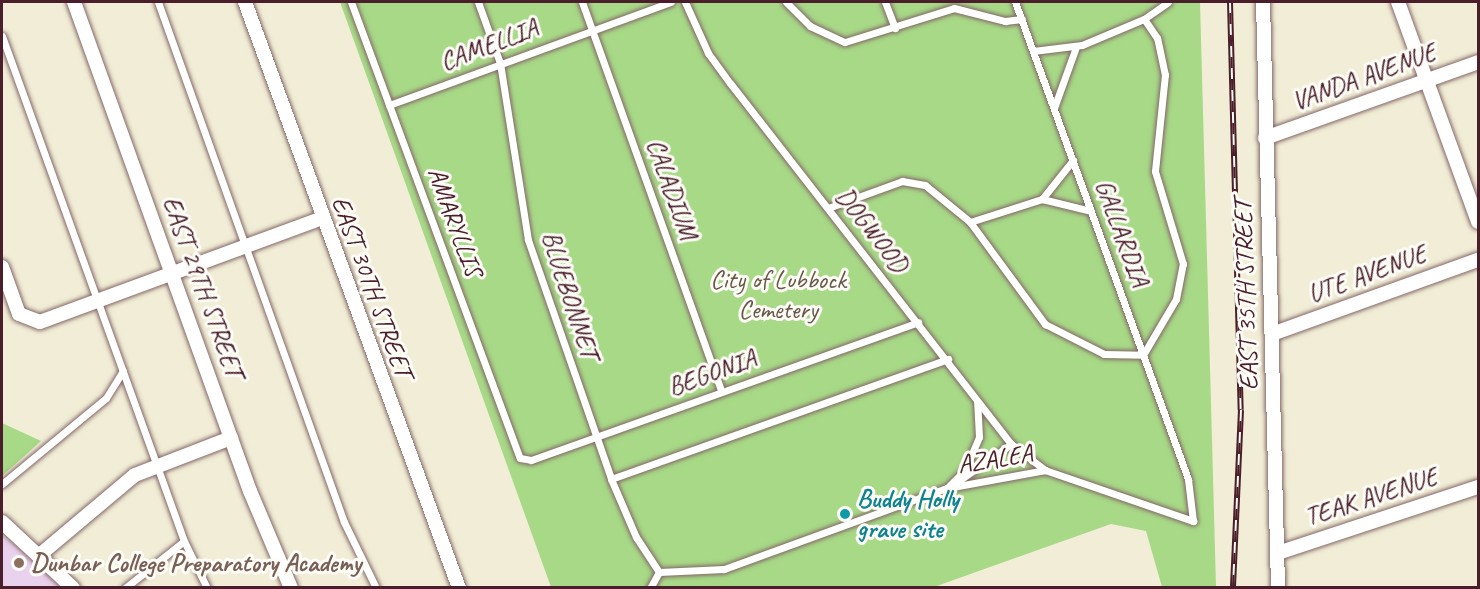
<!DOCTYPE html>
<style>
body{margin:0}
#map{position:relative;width:1480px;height:589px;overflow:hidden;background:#f1edd6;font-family:Caveat,sans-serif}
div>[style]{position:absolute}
.built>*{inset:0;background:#e9d2ed}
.green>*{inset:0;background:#a7d987}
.roads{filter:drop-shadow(0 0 2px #846767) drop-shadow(0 0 2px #846767)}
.lane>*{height:7px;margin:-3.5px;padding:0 3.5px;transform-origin:3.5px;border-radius:3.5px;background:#fff}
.street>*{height:14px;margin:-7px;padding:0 7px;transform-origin:7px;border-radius:7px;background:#fff}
.rail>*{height:6px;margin-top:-3px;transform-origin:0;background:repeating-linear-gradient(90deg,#fdfcf7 0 11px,#4a1f2b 0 22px);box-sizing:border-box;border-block:2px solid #4a1f2b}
.dots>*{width:16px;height:16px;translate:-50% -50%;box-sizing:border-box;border:3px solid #fdfcf7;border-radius:50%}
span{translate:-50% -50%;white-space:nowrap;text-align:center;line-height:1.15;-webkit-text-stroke:6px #fdfcf7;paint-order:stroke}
.street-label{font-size:26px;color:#4a1f2b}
.park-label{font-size:26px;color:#665747}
.culture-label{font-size:26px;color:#0d838f;font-weight:700}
.left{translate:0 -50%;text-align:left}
.education-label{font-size:26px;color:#785e54;font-weight:700}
.frame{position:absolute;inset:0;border:3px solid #4a1f2b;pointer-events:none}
</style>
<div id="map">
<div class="built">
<div style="clip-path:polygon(2px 535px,30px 557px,61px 587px,2px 587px)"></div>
</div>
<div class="green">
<div style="clip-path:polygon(340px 2px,1200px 2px,1216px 587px,1162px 587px,1146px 531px,1111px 524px,934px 587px,551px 587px)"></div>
<div style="clip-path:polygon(2px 423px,41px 441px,2px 476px)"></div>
</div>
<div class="roads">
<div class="lane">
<div style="left:158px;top:2px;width:552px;rotate:70.32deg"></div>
<div style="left:344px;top:522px;width:73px;rotate:64.1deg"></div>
<div style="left:351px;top:2px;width:486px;rotate:69.7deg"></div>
<div style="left:520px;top:458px;width:11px;rotate:10deg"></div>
<div style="left:531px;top:460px;width:411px;rotate:-19.6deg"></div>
<div style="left:478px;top:2px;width:65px;rotate:70.2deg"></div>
<div style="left:500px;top:63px;width:179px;rotate:81deg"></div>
<div style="left:528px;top:240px;width:253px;rotate:70.8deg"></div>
<div style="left:611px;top:479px;width:63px;rotate:66.7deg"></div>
<div style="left:636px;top:537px;width:42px;rotate:56.7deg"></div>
<div style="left:659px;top:572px;width:18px;rotate:119deg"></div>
<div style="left:582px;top:2px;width:414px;rotate:70.3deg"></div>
<div style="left:685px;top:2px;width:56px;rotate:65.7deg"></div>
<div style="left:708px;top:53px;width:37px;rotate:54deg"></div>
<div style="left:730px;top:83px;width:457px;rotate:52.1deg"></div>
<div style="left:1011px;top:444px;width:43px;rotate:37.4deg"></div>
<div style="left:786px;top:2px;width:34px;rotate:45deg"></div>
<div style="left:810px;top:26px;width:38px;rotate:25deg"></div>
<div style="left:845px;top:42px;width:114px;rotate:-17.3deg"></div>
<div style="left:954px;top:8px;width:53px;rotate:14.3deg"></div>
<div style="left:1005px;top:21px;width:17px;rotate:-7deg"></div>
<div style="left:885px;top:2px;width:28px;rotate:69deg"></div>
<div style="left:2px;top:36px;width:537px;rotate:70.18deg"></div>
<div style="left:184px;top:541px;width:52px;rotate:63.9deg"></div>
<div style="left:1033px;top:51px;width:49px;rotate:-7deg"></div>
<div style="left:1082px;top:45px;width:67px;rotate:-22.8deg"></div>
<div style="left:1144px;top:19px;width:29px;rotate:-35deg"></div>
<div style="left:389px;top:105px;width:300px;rotate:-20.1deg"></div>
<div style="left:1054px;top:108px;width:65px;rotate:-70.2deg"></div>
<div style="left:1042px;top:199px;width:50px;rotate:13.8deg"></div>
<div style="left:828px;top:208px;width:79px;rotate:-20deg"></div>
<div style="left:902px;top:181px;width:23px;rotate:10deg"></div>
<div style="left:925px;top:185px;width:58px;rotate:39.4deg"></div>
<div style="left:970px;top:222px;width:127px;rotate:53.7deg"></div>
<div style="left:1045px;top:324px;width:66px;rotate:27deg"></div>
<div style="left:1104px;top:354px;width:39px;rotate:1deg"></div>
<div style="left:1143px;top:355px;width:65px;rotate:-59.5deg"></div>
<div style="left:1176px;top:299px;width:36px;rotate:-79deg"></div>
<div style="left:1183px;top:264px;width:97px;rotate:-106.8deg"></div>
<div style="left:1155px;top:171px;width:97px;rotate:-84.1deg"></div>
<div style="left:1165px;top:75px;width:38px;rotate:-102deg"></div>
<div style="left:1157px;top:38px;width:23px;rotate:-124deg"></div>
<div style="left:970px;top:222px;width:76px;rotate:-17.7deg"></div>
<div style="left:1042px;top:199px;width:50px;rotate:-51.5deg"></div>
<div style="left:611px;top:479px;width:358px;rotate:-19.6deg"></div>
<div style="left:957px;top:482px;width:66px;rotate:-35.1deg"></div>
<div style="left:2px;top:484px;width:135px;rotate:-39.6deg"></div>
<div style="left:106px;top:398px;width:32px;rotate:-58deg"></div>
<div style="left:949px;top:486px;width:23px;rotate:-45deg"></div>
<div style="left:965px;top:470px;width:36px;rotate:-67deg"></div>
<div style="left:979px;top:437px;width:35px;rotate:-93deg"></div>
<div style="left:659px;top:572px;width:65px;rotate:-2.6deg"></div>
<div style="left:724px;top:569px;width:237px;rotate:-20deg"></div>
<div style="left:947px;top:488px;width:100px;rotate:-10.4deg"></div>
<div style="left:1045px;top:470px;width:157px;rotate:19deg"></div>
<div style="left:1193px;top:521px;width:42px;rotate:-96.8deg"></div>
<div style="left:1188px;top:479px;width:507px;rotate:-109.93deg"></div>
<div style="left:125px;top:588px;width:75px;rotate:-38.5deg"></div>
</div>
<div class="street">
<div style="left:74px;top:2px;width:520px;rotate:70.21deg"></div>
<div style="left:250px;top:491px;width:105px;rotate:67.1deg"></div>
<div style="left:245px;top:2px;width:624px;rotate:69.94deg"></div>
<div style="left:1263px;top:2px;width:586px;rotate:88.53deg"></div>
<div style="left:1398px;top:2px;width:234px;rotate:70deg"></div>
<div style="left:1265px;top:138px;width:226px;rotate:-19.6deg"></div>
<div style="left:2px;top:267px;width:50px;rotate:70.1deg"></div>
<div style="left:19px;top:314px;width:22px;rotate:21deg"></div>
<div style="left:40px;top:322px;width:302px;rotate:-20.2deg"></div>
<div style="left:1272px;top:334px;width:219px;rotate:-19.8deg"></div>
<div style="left:2px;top:522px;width:97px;rotate:42.9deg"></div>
<div style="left:42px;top:553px;width:121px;rotate:-40deg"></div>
<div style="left:135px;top:475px;width:103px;rotate:-21.1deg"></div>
<div style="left:1278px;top:553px;width:211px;rotate:-18.3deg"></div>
</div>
</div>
<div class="rail">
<div style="left:1230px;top:2px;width:408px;rotate:88.5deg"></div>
<div style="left:1241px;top:410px;width:178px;rotate:92.6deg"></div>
</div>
<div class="dots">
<div style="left:845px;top:514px;background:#0f9aa8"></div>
<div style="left:19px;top:563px;background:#8d6e63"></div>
</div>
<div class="street-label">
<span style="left:489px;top:45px;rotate:-21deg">CAMELLIA</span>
<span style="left:1364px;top:77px;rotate:-20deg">VANDA AVENUE</span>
<span style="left:672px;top:189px;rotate:70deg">CALADIUM</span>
<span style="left:455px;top:222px;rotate:70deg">AMARYLLIS</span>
<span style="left:872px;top:230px;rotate:52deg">DOGWOOD</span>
<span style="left:1122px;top:233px;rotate:70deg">GALLARDIA</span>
<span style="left:1367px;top:274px;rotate:-20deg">UTE AVENUE</span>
<span style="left:203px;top:287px;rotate:70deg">EAST 29TH STREET</span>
<span style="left:372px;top:287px;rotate:70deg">EAST 30TH STREET</span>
<span style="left:570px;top:295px;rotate:72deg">BLUEBONNET</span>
<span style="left:1246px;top:295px;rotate:-92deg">EAST 35TH STREET</span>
<span style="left:712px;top:373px;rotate:-20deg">BEGONIA</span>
<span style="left:995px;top:459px;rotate:-9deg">AZALEA</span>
<span style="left:1371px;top:497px;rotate:-18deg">TEAK AVENUE</span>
</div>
<div class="park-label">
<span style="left:778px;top:295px">City of Lubbock<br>Cemetery</span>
</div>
<div class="culture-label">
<span class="left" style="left:857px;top:514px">Buddy Holly<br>grave site</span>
</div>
<div class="education-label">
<span class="left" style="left:31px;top:563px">Dunbar College Preparatory Academy</span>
</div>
<div class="frame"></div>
</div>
